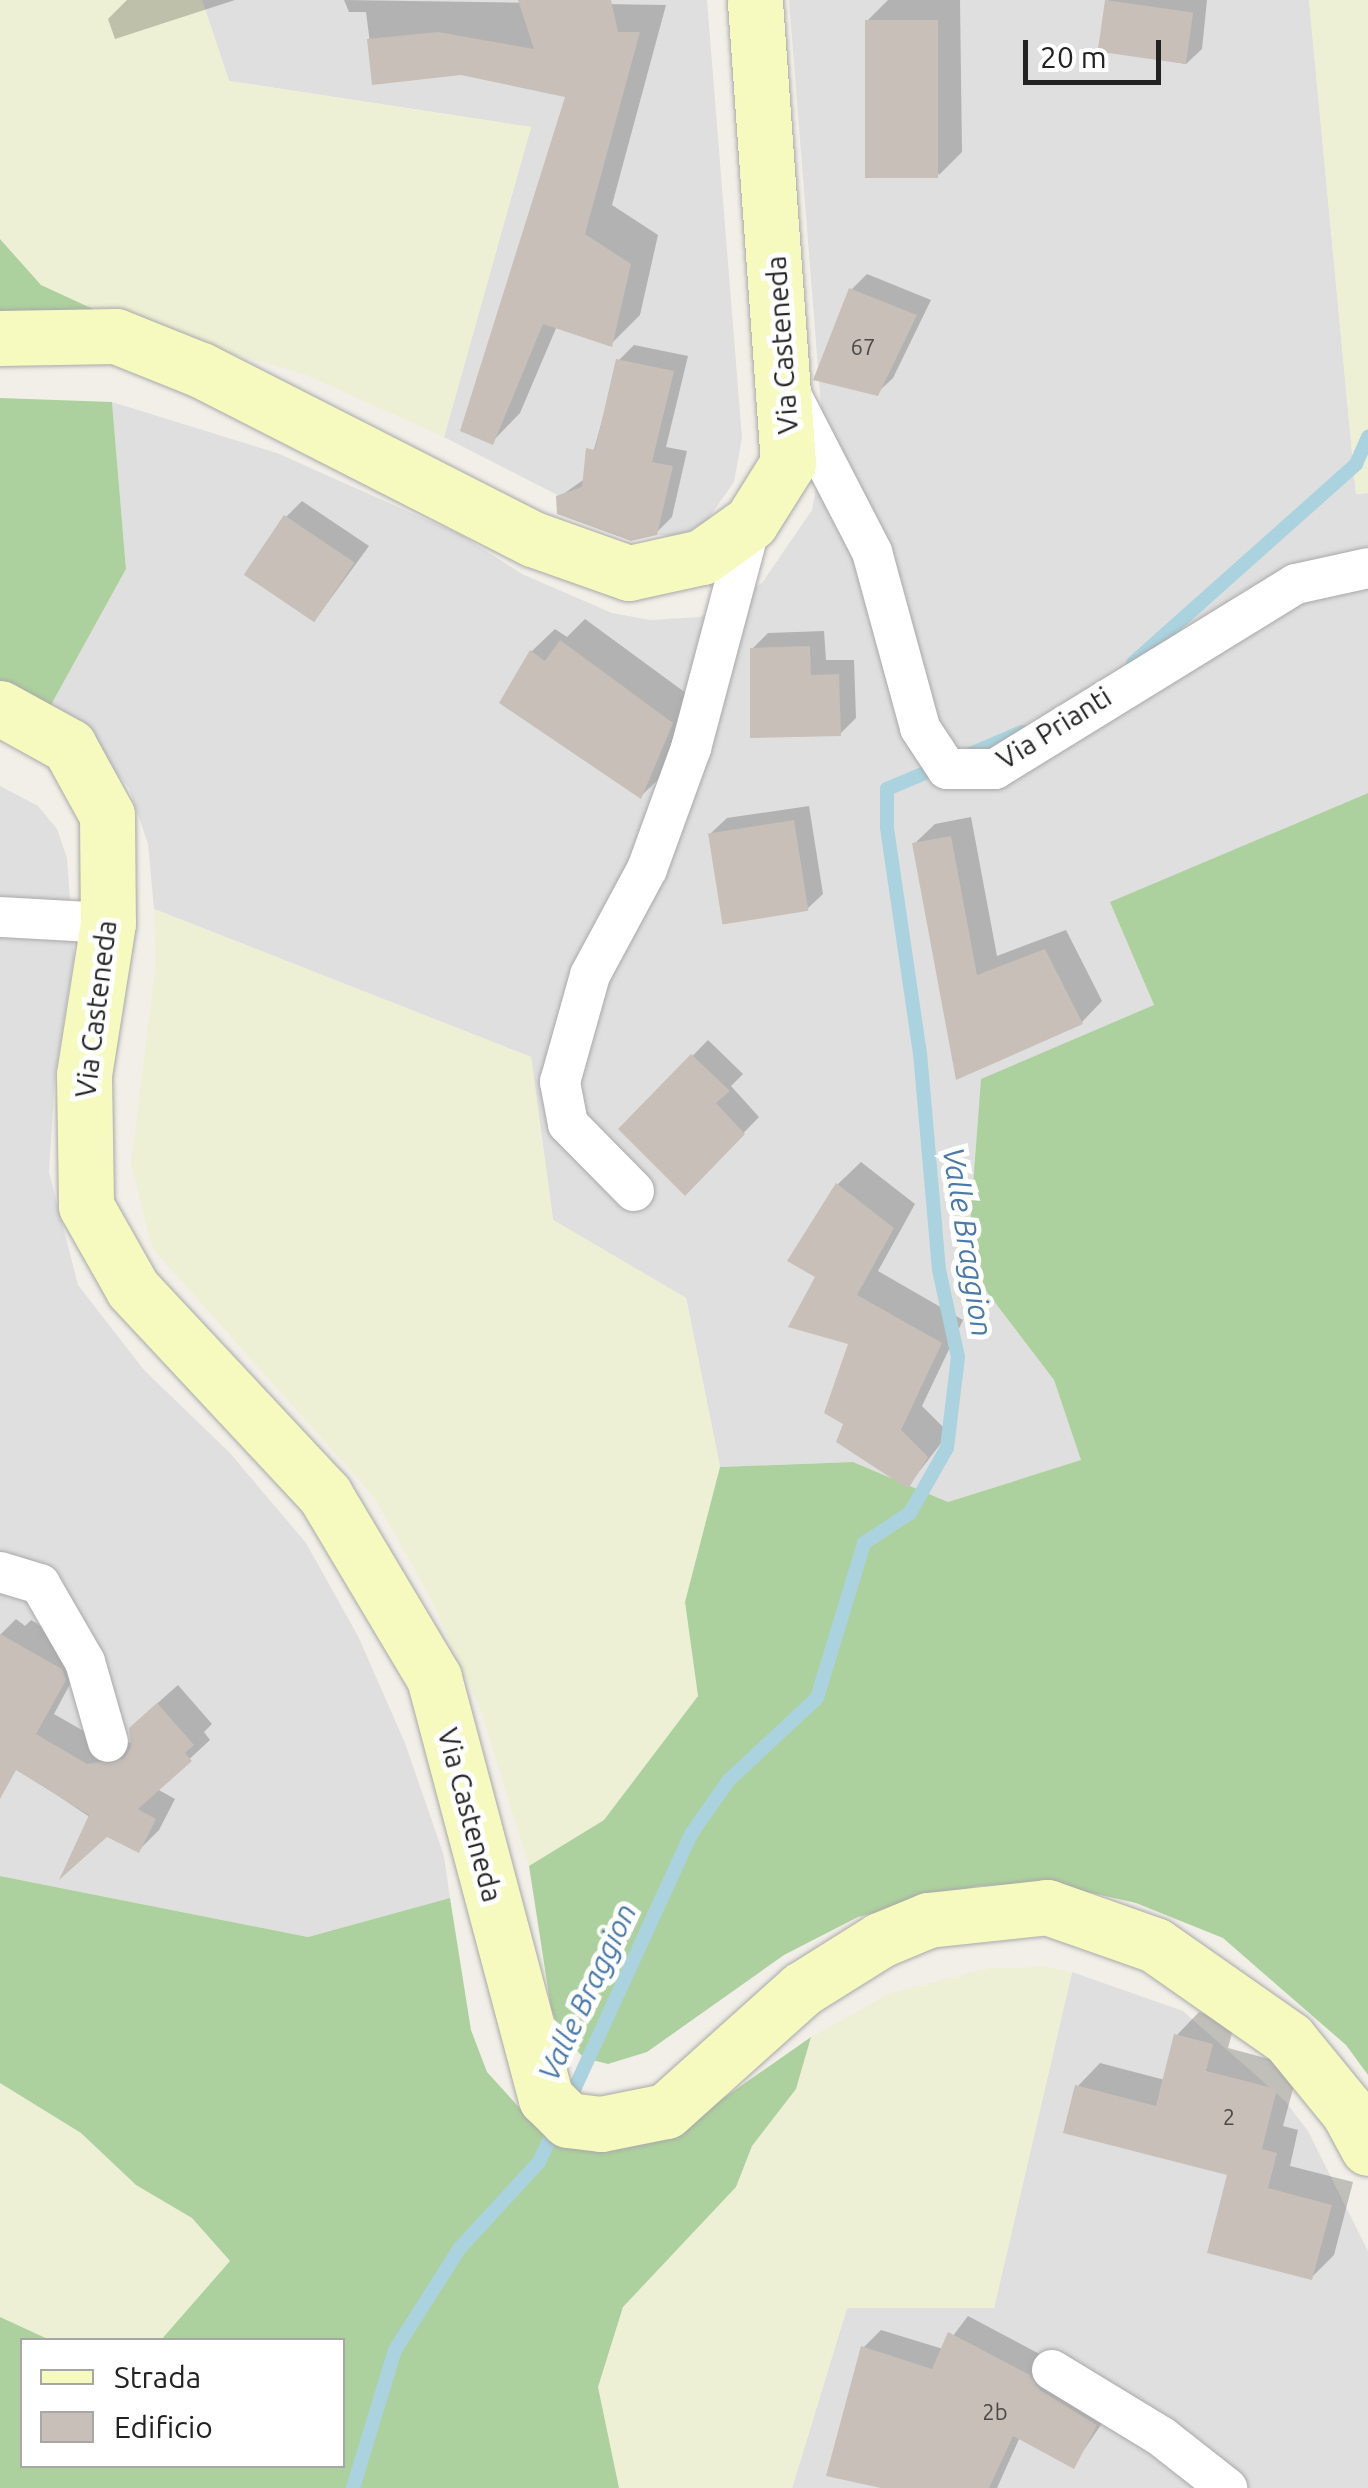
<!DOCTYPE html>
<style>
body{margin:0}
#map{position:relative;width:1368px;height:2488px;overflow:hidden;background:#f2efe9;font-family:Ubuntu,sans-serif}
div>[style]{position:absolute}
.residential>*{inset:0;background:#e0dfdf}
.farmland>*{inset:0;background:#eef0d5}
.forest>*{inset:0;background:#add19e}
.shadow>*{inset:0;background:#0003}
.stream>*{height:14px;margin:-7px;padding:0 7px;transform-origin:7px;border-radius:7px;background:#aad3df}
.building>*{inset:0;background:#c7bfb8;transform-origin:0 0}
.roads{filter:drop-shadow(0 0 2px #a9a9a9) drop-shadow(0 0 2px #a9a9a9)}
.street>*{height:40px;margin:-20px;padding:0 20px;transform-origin:20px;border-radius:20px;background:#fff}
.secondary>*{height:55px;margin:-27.5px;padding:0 27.5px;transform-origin:27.5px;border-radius:27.5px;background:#f7fabf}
span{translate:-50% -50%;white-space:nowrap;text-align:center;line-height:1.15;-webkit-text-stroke:10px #fff;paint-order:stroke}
.number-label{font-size:22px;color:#4b4948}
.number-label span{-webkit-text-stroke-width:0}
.street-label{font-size:28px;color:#222}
.water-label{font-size:30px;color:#4a7aab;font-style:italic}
.legend{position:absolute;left:20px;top:2338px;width:325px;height:130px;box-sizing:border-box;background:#fff;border:2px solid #a7a7a7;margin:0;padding:12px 18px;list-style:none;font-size:30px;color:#222}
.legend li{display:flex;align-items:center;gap:20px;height:50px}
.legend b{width:50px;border:2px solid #a7a7a7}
.scale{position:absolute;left:1023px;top:40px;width:138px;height:45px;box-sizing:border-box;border:5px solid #222;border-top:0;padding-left:12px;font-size:30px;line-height:35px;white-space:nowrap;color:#222;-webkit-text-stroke:8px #fff;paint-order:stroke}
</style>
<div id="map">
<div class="residential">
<div style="clip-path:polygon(202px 0,707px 0,742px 438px,734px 482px,706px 522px,680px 536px,634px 534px,444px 437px,531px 127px,229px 81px)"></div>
<div style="clip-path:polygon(789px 0,1309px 0,1356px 494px,1368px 493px,1368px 793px,1111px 902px,1154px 1005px,967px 1266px,1054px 1380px,1082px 1460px,948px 1502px,853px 1462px,720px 1467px,686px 1298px,553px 1220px,531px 1057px,154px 909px,148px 844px,129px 788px,94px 746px,46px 714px,126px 569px,112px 402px,277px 453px,461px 535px,522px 574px,612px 613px,650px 620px,700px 617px,762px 583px,812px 510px,824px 445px)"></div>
<div style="clip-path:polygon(0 786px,38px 806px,57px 829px,67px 858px,74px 956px,55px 1075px,49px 1172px,78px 1285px,144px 1370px,230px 1453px,306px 1543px,358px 1636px,405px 1743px,444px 1856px,450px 1898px,308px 1937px,0 1876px)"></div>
<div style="clip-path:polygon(1072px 1972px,1183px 2011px,1285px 2101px,1308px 2131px,1368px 2251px,1368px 2488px,792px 2488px,847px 2308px,994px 2308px)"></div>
</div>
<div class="farmland">
<div style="clip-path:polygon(0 0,202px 0,229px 81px,531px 127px,444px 437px,306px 375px,117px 320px,41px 285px,0 239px)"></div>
<div style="clip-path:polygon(1309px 0,1368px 0,1368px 493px,1356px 494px)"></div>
<div style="clip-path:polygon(154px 909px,531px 1057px,553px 1220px,686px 1298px,720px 1467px,685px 1602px,698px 1696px,604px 1820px,529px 1866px,481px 1711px,431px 1599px,374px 1497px,152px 1248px,131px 1164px,156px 961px)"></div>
<div style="clip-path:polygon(1046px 1967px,1072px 1972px,994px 2308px,847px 2308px,792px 2488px,619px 2488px,598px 2387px,623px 2307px,736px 2187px,752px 2146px,796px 2089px,811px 2037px,890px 1993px,989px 1968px)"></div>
<div style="clip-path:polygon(0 2083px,81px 2133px,136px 2185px,192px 2218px,230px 2262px,161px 2340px,50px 2340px,0 2317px)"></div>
</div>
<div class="forest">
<div style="clip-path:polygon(0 239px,41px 285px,117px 320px,0 315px)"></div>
<div style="clip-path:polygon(0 398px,112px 402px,126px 569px,46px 714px,0 702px)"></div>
<div style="clip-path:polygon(1368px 793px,1368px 2075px,1346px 2045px,1223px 1938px,1136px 1903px,1052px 1884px,978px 1886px,858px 1917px,784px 1955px,647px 2052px,608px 2064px,584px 2058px,560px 2033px,551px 2008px,529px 1866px,604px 1820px,698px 1696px,685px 1602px,720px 1467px,853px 1462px,948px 1502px,1081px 1460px,1054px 1380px,967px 1266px,981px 1079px,1154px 1005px,1110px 902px)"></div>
<div style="clip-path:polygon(0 1876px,308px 1937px,450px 1898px,471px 2030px,487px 2072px,536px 2126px,685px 2125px,811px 2037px,796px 2089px,752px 2146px,736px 2187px,623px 2307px,598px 2387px,619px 2488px,0 2488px,0 2317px,50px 2340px,22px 2340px,22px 2466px,342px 2466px,342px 2340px,161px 2340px,230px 2261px,192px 2218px,136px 2185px,81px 2133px,0 2083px)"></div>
</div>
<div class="shadow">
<div style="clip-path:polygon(127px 0,235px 0,115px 39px,108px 19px)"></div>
<div style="clip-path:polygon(344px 0,666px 5px,612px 205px,658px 235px,640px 315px,611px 344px,557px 326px,520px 413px,492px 442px,568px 95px,461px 73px,375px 82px,366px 12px,349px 12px)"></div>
<div style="clip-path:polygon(888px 0,960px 0,962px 152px,939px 175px,867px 21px)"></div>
<div style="clip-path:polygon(1108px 0,1207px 0,1202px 49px,1186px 64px,1098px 49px)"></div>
<div style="clip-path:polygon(867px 274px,931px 300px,893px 378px,877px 393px,852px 289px)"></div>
<div style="clip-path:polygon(634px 345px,688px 356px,666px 447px,687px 451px,672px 517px,656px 533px,559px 497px,586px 478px,619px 360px)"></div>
<div style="clip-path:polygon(302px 501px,369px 546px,315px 620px,286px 517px)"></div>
<div style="clip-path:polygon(585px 619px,694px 699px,664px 774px,641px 796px,503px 703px,532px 651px,555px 629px,567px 637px)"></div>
<div style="clip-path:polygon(824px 631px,826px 660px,854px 660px,856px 718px,840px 734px,752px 649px,768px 633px)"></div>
<div style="clip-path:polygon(809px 806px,823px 894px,807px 909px,711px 833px,727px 818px)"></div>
<div style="clip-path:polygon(971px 817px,997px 956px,1066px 930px,1102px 1001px,1082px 1022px,958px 1076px,914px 844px,935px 824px)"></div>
<div style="clip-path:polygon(708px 1040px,743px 1074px,731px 1086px,759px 1117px,685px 1193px,621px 1129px)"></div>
<div style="clip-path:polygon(861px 1162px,915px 1204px,878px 1271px,963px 1320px,922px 1406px,949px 1433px,908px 1486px,847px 1423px,851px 1343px,818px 1277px,790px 1260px,838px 1184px)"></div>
<div style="clip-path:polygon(16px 1619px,25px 1626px,31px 1620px,81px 1650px,84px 1658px,54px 1714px,108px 1745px,133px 1742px,152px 1708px,178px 1685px,212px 1724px,204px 1732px,210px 1740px,157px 1789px,175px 1799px,159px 1830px,139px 1850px,0 1757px,0 1635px)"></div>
<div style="clip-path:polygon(1199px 2012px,1235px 2022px,1228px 2048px,1299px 2067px,1283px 2126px,1298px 2130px,1290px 2166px,1353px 2182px,1334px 2255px,1311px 2278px,1230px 2174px,1078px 2086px,1100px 2063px,1165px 2080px,1177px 2035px)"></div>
<div style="clip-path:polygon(968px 2316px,1047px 2358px,1113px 2407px,1073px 2466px,1020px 2437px,997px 2488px,892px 2488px,863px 2348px,881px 2330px,943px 2349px)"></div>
</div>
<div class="stream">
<div style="left:1133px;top:663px;width:299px;rotate:-41.7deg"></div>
<div style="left:1356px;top:464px;width:30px;rotate:-66deg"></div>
<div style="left:968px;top:755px;width:59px;rotate:-23.1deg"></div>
<div style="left:567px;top:2105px;width:298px;rotate:-65.4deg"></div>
<div style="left:691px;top:1834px;width:66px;rotate:-54.9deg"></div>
<div style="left:729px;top:1780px;width:120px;rotate:-43deg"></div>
<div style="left:817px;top:1698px;width:162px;rotate:-73.1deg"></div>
<div style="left:864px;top:1543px;width:55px;rotate:-33.1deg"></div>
<div style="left:910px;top:1513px;width:75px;rotate:-60.4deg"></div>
<div style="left:947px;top:1448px;width:92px;rotate:-83.1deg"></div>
<div style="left:958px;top:1357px;width:89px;rotate:-102.3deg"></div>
<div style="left:939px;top:1270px;width:217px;rotate:-95deg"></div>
<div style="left:920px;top:1054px;width:229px;rotate:-98.3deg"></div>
<div style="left:887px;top:827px;width:38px;rotate:-90deg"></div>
<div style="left:887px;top:789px;width:56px;rotate:-22.9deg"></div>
<div style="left:353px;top:2488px;width:144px;rotate:-73.1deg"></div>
<div style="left:395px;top:2350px;width:120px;rotate:-57.6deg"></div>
<div style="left:459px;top:2249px;width:118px;rotate:-47.4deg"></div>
<div style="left:539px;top:2162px;width:42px;rotate:-64.7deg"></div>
</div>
<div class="building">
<div style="clip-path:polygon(518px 0,611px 0,618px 32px,640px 32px,585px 234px,631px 264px,612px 347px,543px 324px,493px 445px,460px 431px,565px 97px,461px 75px,372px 85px,367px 39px,438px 32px,534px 49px)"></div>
<div style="left:1105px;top:0;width:89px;height:52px;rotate:8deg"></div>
<div style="left:865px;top:20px;width:73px;height:158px"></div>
<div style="clip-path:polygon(849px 288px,917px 315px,878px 396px,813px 380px)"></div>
<div style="clip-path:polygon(616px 359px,674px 371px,652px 462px,673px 466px,657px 535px,631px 541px,557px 514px,556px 496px,582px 487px,586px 448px,595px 450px)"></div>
<div style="left:284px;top:515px;width:85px;height:72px;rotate:34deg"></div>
<div style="clip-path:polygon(560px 640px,673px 723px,641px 799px,499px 703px,530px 650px,545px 661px)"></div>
<div style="clip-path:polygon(810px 646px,811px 675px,839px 674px,841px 736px,750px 738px,750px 648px)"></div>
<div style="left:794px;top:820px;width:92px;height:87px;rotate:81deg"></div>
<div style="clip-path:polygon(951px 836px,977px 975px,1045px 949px,1083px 1024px,956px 1080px,912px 843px)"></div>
<div style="clip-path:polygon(691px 1054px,730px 1091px,716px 1103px,745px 1134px,685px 1196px,618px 1129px)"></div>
<div style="clip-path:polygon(836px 1183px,894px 1228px,857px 1295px,942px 1343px,901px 1430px,928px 1457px,908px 1489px,836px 1442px,843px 1424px,824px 1413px,848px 1344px,788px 1327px,815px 1277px,787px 1261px)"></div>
<div style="clip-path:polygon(0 1634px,62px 1669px,66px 1680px,36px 1734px,87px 1764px,124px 1759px,131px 1747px,129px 1728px,157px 1703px,194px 1745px,185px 1753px,192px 1761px,138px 1809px,156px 1819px,139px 1853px,107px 1837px,59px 1880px,89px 1815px,16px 1770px,0 1799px)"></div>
<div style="clip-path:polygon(1174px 2034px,1213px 2044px,1206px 2071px,1277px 2089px,1262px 2149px,1277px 2153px,1268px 2188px,1332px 2205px,1312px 2280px,1207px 2253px,1227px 2175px,1063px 2133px,1075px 2085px,1156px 2106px)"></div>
<div style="clip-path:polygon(948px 2332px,1030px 2375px,1040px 2390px,1097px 2425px,1074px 2469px,1013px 2436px,989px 2488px,881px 2488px,826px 2476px,861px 2346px,932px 2369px)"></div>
</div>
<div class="roads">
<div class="street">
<div style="left:790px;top:393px;width:179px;rotate:62.7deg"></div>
<div style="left:872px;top:552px;width:182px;rotate:74.7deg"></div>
<div style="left:920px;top:728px;width:49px;rotate:56.6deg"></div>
<div style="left:947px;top:769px;width:48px"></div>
<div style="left:995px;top:769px;width:353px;rotate:-31.6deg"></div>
<div style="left:1296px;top:584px;width:74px;rotate:-12.5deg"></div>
<div style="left:0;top:917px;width:108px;rotate:3.2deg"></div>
<div style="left:634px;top:1191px;width:94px;rotate:-134.6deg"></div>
<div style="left:568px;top:1124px;width:43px;rotate:-100.8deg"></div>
<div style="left:560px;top:1082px;width:111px;rotate:-74.3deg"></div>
<div style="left:590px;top:975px;width:120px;rotate:-61.7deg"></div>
<div style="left:647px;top:869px;width:129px;rotate:-70deg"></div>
<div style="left:691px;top:748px;width:234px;rotate:-75.1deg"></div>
<div style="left:0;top:1572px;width:42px;rotate:16.7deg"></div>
<div style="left:40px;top:1584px;width:90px;rotate:60deg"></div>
<div style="left:85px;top:1662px;width:83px;rotate:74deg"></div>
<div style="left:1052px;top:2370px;width:129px;rotate:31.3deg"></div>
<div style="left:1162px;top:2437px;width:83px;rotate:38.1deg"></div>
</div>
<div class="secondary">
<div style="left:0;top:338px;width:116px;rotate:-1deg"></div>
<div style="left:116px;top:336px;width:92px;rotate:21.8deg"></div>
<div style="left:201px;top:370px;width:373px;rotate:27deg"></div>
<div style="left:533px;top:539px;width:102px;rotate:19.5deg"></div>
<div style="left:629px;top:573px;width:75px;rotate:-12.4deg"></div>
<div style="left:702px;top:557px;width:60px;rotate:-35.5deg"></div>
<div style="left:751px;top:522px;width:70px;rotate:-57.9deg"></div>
<div style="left:788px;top:463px;width:464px;rotate:-94.1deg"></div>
<div style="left:0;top:708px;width:79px;rotate:28.8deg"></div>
<div style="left:69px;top:746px;width:79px;rotate:61.2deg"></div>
<div style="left:107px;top:815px;width:108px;rotate:89.5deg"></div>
<div style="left:108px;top:923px;width:154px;rotate:99deg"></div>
<div style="left:84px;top:1075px;width:131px;rotate:89.1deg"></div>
<div style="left:86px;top:1206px;width:95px;rotate:60.5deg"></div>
<div style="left:133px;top:1289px;width:282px;rotate:47deg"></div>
<div style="left:325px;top:1495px;width:213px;rotate:59.2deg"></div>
<div style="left:434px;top:1678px;width:435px;rotate:75.1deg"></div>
<div style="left:546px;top:2098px;width:31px;rotate:45deg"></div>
<div style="left:568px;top:2120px;width:33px;rotate:7deg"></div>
<div style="left:601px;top:2124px;width:66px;rotate:-11.3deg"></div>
<div style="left:666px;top:2111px;width:183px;rotate:-41.9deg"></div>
<div style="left:802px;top:1989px;width:92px;rotate:-32.1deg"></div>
<div style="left:880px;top:1940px;width:52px;rotate:-22.6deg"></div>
<div style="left:928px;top:1920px;width:120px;rotate:-6.2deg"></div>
<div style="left:1047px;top:1907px;width:114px;rotate:19.4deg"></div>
<div style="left:1155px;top:1945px;width:164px;rotate:35deg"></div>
<div style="left:1289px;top:2039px;width:93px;rotate:50.7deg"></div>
<div style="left:1348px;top:2111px;width:42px;rotate:61.6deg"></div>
</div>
</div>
<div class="number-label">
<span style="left:863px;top:347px">67</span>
<span style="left:1229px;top:2117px">2</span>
<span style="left:995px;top:2412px">2b</span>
</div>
<div class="street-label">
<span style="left:782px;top:345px;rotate:-94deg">Via Casteneda</span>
<span style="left:1054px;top:728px;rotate:-32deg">Via Prianti</span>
<span style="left:96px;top:1009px;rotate:-83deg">Via Casteneda</span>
<span style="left:470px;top:1815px;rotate:75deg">Via Casteneda</span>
</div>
<div class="water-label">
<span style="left:968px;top:1242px;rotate:81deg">Valle Braggion</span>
<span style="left:587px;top:1992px;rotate:-65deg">Valle Braggion</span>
</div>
<ul class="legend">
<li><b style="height:12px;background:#f7fabf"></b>Strada</li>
<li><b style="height:28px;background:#c7bfb8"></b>Edificio</li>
</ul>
<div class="scale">20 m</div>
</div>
